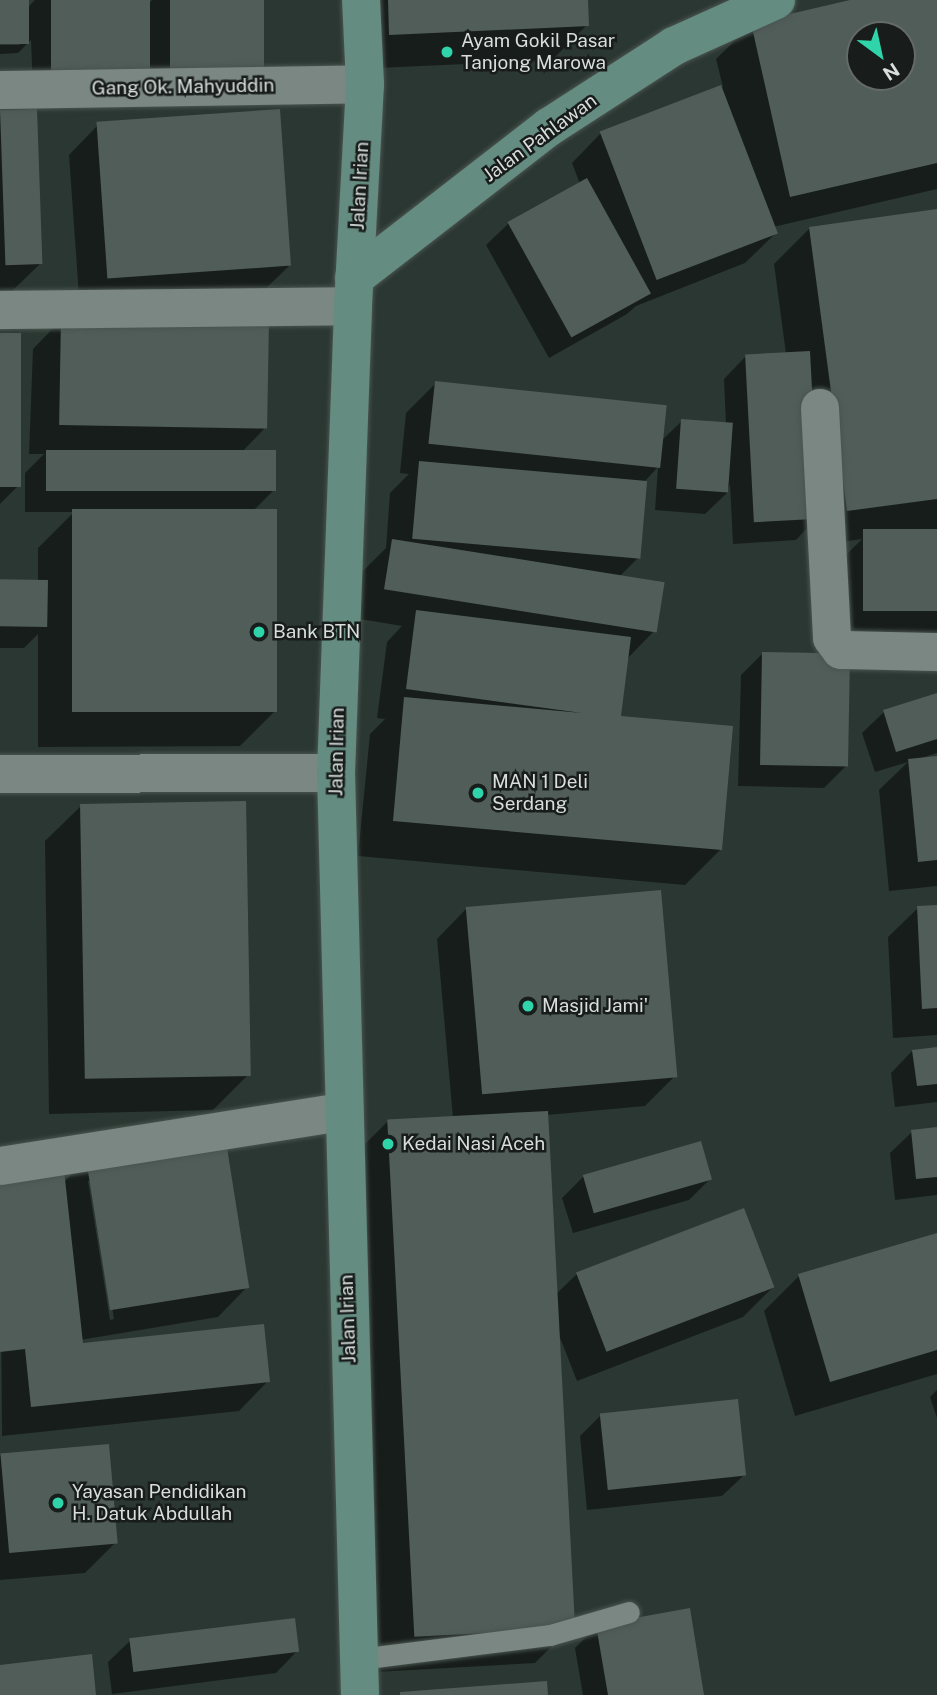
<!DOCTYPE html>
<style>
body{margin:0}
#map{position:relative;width:937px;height:1695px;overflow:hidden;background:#2b3732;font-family:"Public Sans",sans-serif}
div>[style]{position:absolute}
.shadow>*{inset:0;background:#0007}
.building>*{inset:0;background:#515d59;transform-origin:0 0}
.roads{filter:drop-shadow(0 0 2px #4a5450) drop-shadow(0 0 2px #4a5450)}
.lane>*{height:21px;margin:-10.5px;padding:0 10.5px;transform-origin:10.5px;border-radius:10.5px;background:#7a8782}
.street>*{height:38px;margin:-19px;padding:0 19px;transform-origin:19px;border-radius:19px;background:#7a8782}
.secondary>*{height:38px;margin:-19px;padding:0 19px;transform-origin:19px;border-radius:19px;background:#648c80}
.dots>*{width:19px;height:19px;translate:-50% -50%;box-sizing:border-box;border:4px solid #181d1b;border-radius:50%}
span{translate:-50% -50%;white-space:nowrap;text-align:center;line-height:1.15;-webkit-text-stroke:5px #181d1b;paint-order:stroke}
.poi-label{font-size:19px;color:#d7dedb}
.left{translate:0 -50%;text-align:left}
.street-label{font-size:19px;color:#d7dedb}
.north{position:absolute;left:846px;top:21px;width:70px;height:70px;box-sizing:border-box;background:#181d1b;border:2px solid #646a68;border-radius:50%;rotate:147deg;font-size:19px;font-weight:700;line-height:28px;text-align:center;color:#d7dedb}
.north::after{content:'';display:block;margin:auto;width:24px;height:32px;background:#30d4aa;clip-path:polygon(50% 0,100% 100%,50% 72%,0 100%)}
</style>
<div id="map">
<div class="shadow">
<div style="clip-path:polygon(0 0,27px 0,28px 7px,35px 0,149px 0,149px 3px,152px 0,262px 0,151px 96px,150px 66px,129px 87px,33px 90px,31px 40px,18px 53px,0 54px,0 45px,20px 45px,20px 41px,0 42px)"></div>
<div style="clip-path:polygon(352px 0,586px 0,587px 25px,552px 60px,355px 69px)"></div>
<div style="clip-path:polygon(evenodd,858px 0,937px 0,937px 189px,773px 227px,775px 234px,745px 263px,636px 306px,627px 314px,549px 358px,486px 245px,508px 224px,580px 184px,572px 163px,601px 133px,723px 87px,716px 59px,752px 24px,858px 0,860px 35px,902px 35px,902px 77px,860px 77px,860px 35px)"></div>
<div style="clip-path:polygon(0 112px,41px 263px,11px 292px,0 293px)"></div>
<div style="clip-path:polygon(98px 125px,289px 266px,259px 295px,80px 310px,69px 155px)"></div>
<div style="clip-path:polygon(937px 211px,937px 637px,841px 646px,834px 567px,862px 539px,812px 546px,809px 526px,796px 540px,733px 544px,730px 484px,727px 493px,705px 514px,655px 510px,658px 467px,646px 480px,639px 557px,619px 577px,654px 631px,627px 659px,619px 718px,720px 850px,685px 885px,358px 856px,370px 734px,385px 719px,377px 718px,387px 642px,402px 626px,354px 618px,363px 571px,386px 548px,390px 493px,409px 474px,400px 473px,406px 413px,436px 383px,661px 441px,682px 421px,726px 424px,724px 379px,745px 357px,786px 354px,774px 264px,809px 229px)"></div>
<div style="clip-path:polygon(62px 319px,264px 429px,242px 452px,273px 491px,253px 511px,275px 711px,240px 746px,38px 747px,38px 634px,24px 648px,0 648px,0 582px,38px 582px,38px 548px,74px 512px,25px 512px,25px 473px,44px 454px,29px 454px,33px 349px)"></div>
<div style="clip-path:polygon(0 335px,18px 486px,0 504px)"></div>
<div style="clip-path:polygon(763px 653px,846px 766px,824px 788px,738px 786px,741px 675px)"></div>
<div style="clip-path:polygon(937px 695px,937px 753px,921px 758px,937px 758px,937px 886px,889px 891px,879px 790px,908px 762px,875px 772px,862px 733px,884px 712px)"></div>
<div style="clip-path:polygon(81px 806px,248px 1075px,213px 1110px,49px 1114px,45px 841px)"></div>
<div style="clip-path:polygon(937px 907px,937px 1035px,893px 1038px,888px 937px,918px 908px)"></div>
<div style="clip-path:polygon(466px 909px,675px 1076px,645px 1106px,547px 1115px,555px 1295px,577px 1274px,743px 1210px,772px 1288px,743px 1317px,577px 1381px,557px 1330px,570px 1628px,535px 1663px,376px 1672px,352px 1157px,387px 1122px,453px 1118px,437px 939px)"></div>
<div style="clip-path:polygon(937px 1048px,937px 1102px,895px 1107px,891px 1073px,912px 1051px)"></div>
<div style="clip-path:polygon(937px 1129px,937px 1195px,895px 1200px,890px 1153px,912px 1132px)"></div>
<div style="clip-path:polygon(evenodd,87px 1159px,247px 1287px,218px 1317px,80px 1340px,81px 1345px,268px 1381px,239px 1411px,2px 1436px,0 1179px,63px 1183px,87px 1159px,88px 1181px,92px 1181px,114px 1319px,110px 1320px,88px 1181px)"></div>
<div style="clip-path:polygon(584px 1176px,710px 1179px,689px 1200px,573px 1233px,562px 1198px)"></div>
<div style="clip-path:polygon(937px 1235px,937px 1374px,795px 1416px,764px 1311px,799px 1276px)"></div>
<div style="clip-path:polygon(937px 1390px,937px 1418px,930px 1397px)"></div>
<div style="clip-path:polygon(601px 1415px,744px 1475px,722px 1496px,587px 1510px,580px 1436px)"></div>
<div style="clip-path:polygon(0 1455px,115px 1543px,85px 1573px,0 1580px)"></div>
<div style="clip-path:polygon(597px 1626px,703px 1695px,583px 1695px,575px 1648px)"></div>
<div style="clip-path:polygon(130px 1641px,297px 1651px,276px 1673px,112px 1694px,108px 1662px)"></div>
</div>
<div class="building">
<div style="left:0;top:0;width:29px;height:44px"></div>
<div style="left:51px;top:0;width:99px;height:70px"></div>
<div style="left:170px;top:0;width:94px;height:75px"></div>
<div style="clip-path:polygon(388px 0,588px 0,589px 26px,389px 35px)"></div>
<div style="clip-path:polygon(evenodd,850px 0,937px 0,937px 163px,790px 197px,751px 23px,850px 0,860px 35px,902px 35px,902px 77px,860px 77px,860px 35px)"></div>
<div style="left:721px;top:85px;width:159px;height:130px;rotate:69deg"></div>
<div style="left:37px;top:109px;width:155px;height:37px;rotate:88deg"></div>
<div style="left:280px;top:109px;width:157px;height:184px;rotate:86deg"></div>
<div style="left:587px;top:178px;width:132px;height:91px;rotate:61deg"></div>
<div style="clip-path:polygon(937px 209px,937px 499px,847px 511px,809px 227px)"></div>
<div style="left:61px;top:317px;width:208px;height:108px;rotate:1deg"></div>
<div style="left:0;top:333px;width:21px;height:154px"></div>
<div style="left:810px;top:351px;width:168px;height:65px;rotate:87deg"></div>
<div style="left:435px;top:381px;width:233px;height:63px;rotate:6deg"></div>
<div style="left:681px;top:419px;width:52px;height:70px;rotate:4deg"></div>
<div style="left:46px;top:450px;width:230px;height:41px"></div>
<div style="left:419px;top:461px;width:229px;height:78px;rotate:5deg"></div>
<div style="left:277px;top:509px;width:203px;height:205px;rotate:90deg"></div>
<div style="left:937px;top:529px;width:82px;height:74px;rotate:90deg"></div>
<div style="left:392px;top:539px;width:276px;height:51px;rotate:9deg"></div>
<div style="left:48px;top:580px;width:47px;height:48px;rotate:91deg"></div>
<div style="clip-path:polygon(416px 610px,631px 637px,621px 716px,733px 726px,722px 850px,393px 821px,404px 697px,582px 713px,406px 689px)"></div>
<div style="left:762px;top:652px;width:88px;height:113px;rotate:1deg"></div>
<div style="clip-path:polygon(937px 693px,937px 739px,896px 752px,883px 710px)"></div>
<div style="clip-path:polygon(937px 756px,937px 860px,918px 862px,908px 759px)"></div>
<div style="left:246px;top:801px;width:275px;height:166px;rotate:89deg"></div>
<div style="left:661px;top:890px;width:188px;height:196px;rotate:85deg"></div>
<div style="clip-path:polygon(937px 905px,937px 1008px,922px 1009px,917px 906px)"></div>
<div style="clip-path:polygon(937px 1047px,937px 1084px,917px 1086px,912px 1050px)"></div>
<div style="left:548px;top:1111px;width:518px;height:161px;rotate:87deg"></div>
<div style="clip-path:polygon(937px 1127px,937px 1177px,916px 1179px,911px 1130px)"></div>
<div style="left:225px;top:1135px;width:155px;height:141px;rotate:81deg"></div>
<div style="left:701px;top:1141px;width:40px;height:123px;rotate:74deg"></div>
<div style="clip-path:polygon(64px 1170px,83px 1343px,264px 1324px,270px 1382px,31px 1407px,25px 1349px,0 1352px,0 1177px)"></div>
<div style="left:744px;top:1208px;width:85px;height:180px;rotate:69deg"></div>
<div style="clip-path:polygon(937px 1233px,937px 1350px,830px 1382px,798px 1274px)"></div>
<div style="left:738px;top:1399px;width:77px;height:139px;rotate:84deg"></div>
<div style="left:109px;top:1444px;width:100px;height:109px;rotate:85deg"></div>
<div style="clip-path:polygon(690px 1608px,704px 1695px,608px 1695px,596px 1625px)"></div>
<div style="left:295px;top:1618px;width:34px;height:167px;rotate:83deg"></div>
<div style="clip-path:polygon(92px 1654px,96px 1695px,0 1695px,0 1665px)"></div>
<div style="clip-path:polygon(547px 1681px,548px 1695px,400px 1695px,400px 1692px)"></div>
</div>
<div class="roads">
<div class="lane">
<div style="left:359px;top:1659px;width:193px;rotate:-7.2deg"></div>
<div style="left:550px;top:1635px;width:82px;rotate:-16.2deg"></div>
</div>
<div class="street">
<div style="left:0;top:90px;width:365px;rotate:-0.9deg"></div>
<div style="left:0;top:310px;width:353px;rotate:-0.6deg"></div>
<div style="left:820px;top:408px;width:230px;rotate:87deg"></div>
<div style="left:832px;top:638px;width:15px;rotate:53deg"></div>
<div style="left:841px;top:650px;width:96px;rotate:1.2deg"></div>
<div style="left:0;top:774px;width:336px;rotate:-0.2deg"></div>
<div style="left:0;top:1166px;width:346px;rotate:-9deg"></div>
</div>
<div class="secondary">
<div style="left:354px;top:278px;width:247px;rotate:-37.8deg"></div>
<div style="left:549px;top:127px;width:149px;rotate:-32.9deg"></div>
<div style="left:674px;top:46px;width:112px;rotate:-24.3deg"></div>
<div style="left:360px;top:1695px;width:922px;rotate:-91.49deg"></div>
<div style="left:336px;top:773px;width:467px;rotate:-87.9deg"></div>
<div style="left:353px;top:306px;width:222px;rotate:-86.9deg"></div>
<div style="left:365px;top:84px;width:84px;rotate:-92.7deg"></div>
</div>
</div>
<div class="dots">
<div style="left:447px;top:52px;background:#30d4aa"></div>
<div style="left:259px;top:632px;background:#30d4aa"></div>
<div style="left:478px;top:793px;background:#30d4aa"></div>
<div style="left:528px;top:1006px;background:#30d4aa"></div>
<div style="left:388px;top:1144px;background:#30d4aa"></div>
<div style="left:58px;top:1503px;background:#30d4aa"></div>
</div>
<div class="poi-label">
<span class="left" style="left:461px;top:52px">Ayam Gokil Pasar<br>Tanjong Marowa</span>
<span class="left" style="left:273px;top:632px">Bank BTN</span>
<span class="left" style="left:492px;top:793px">MAN 1 Deli<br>Serdang</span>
<span class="left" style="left:542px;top:1006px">Masjid Jami'</span>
<span class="left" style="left:402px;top:1144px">Kedai Nasi Aceh</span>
<span class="left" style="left:72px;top:1503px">Yayasan Pendidikan<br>H. Datuk Abdullah</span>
</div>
<div class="street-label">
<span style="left:183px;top:87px;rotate:-1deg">Gang Ok. Mahyuddin</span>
<span style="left:540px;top:138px;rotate:-36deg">Jalan Pahlawan</span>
<span style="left:360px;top:186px;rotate:-87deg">Jalan Irian</span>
<span style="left:337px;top:752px;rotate:-89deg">Jalan Irian</span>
<span style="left:348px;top:1319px;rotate:-92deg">Jalan Irian</span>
</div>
<div class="north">N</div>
</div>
